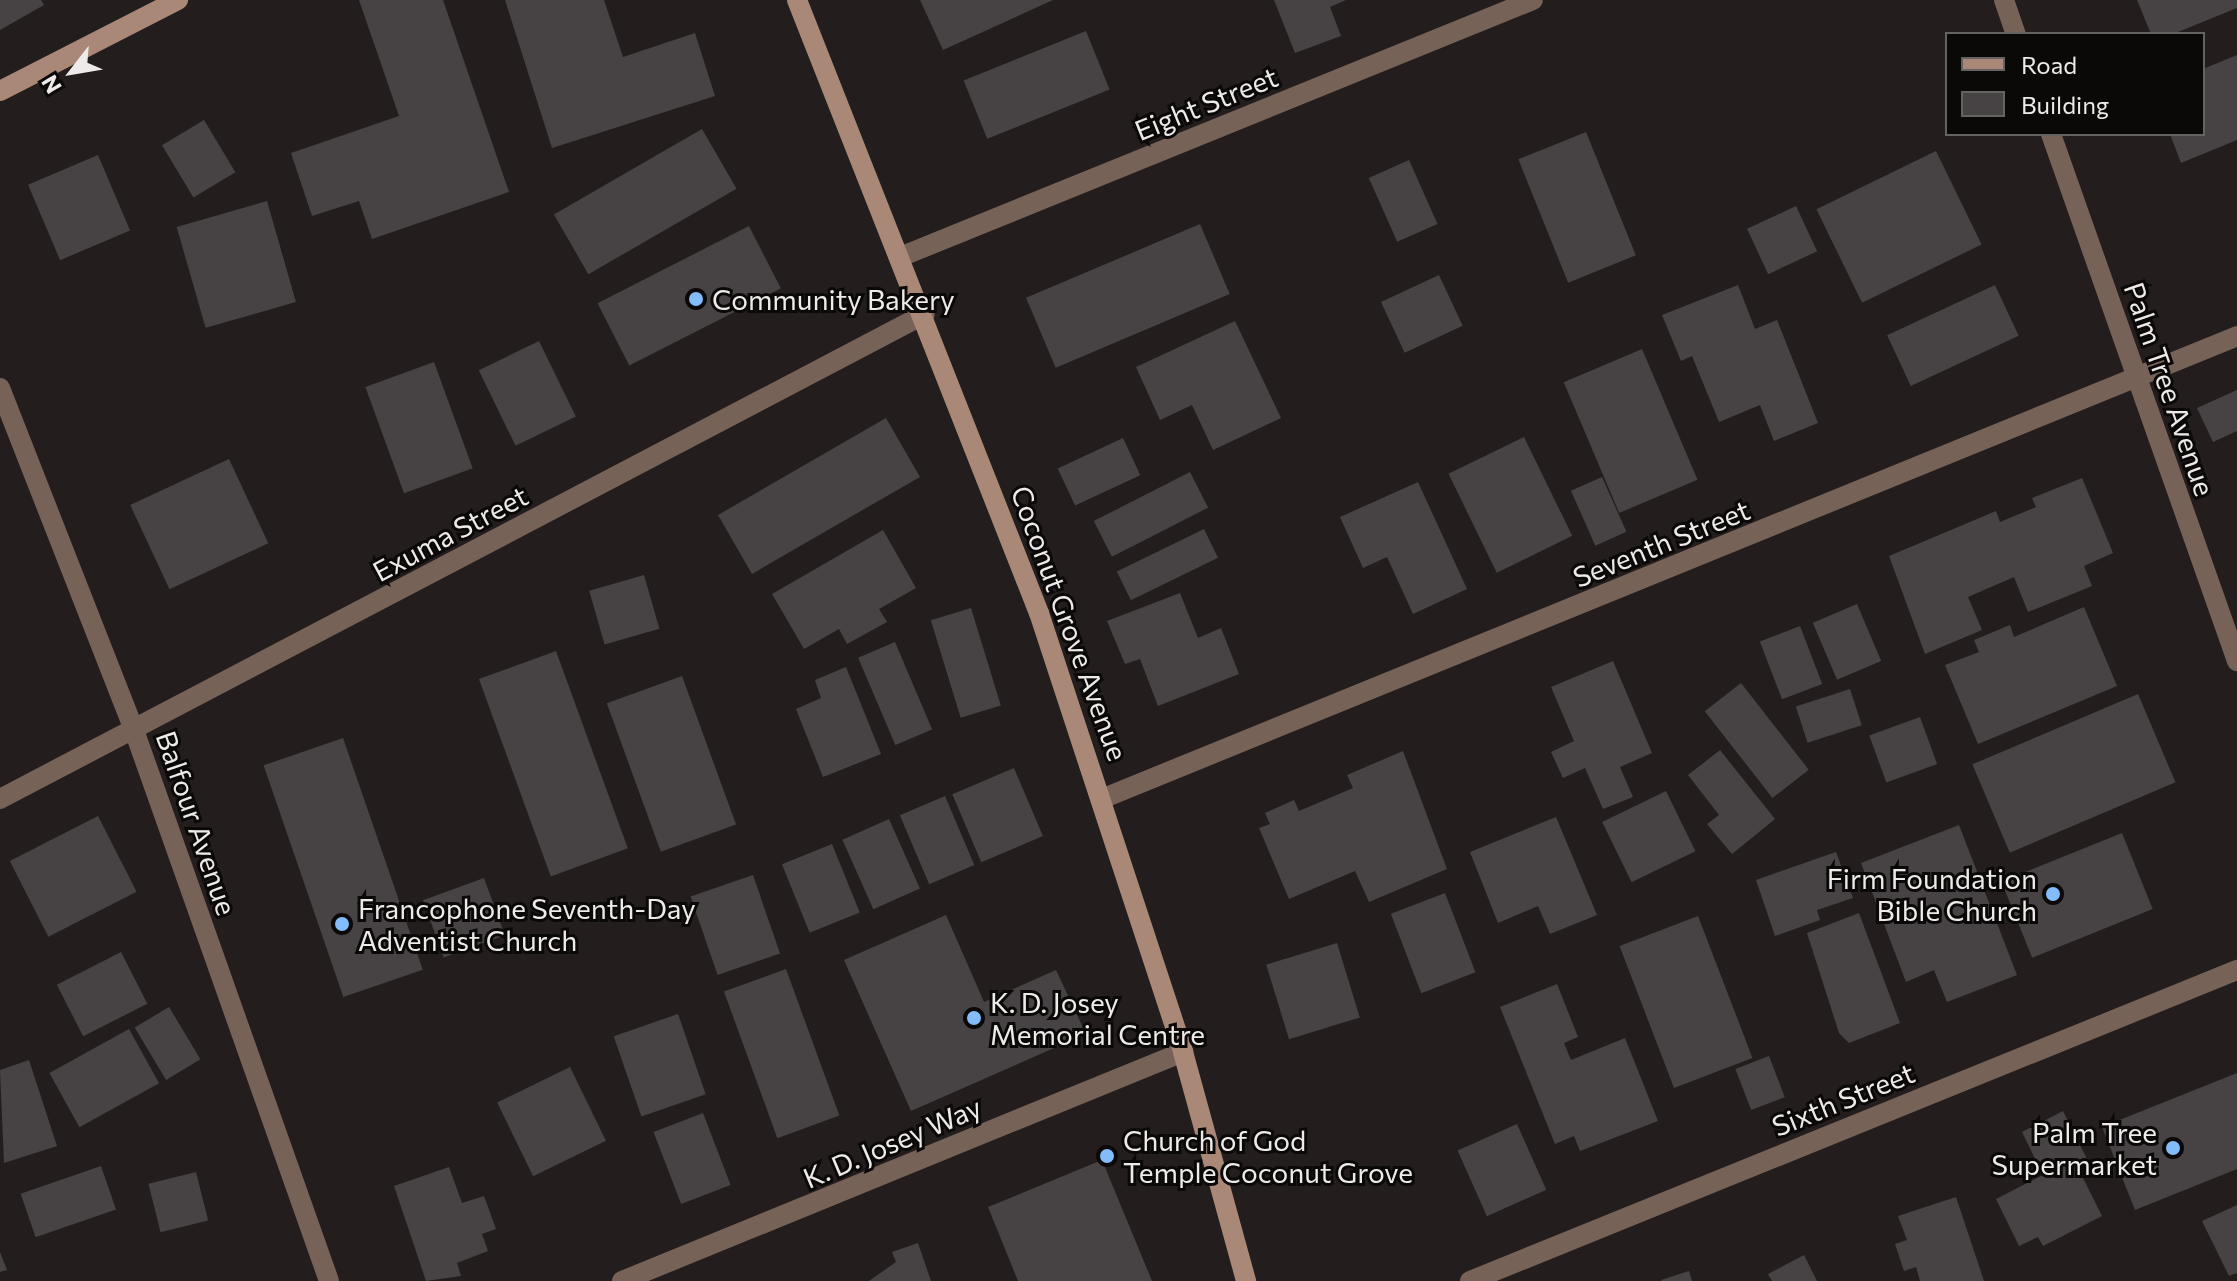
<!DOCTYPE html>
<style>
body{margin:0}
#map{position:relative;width:2237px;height:1281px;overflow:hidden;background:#231e1d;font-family:Commissioner,sans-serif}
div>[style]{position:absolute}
.building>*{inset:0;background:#474244;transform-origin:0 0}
.street>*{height:20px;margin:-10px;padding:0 10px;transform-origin:10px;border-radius:10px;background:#776257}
.secondary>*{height:20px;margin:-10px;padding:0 10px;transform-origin:10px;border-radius:10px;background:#a87}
.dots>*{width:22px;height:22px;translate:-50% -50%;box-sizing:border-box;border:4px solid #0b0808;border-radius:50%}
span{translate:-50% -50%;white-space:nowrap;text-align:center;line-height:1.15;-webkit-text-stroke:6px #0b0808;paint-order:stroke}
.street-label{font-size:28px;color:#eeeaea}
.poi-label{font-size:28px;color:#eeeaea}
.left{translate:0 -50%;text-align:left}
.right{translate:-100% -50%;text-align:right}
.legend{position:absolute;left:1945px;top:32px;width:260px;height:104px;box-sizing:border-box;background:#0b0808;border:2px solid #666262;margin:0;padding:10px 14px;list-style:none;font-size:24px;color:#eeeaea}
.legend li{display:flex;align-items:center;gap:16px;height:40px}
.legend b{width:40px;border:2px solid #666262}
.north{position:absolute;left:32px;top:32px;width:80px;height:80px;-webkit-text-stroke:6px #0b0808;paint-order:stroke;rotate:239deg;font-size:22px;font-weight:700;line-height:32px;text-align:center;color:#eeeaea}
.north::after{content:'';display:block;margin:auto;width:28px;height:36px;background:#eeeaea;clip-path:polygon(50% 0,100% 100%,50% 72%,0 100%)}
</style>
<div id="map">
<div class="building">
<div style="clip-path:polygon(0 0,41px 0,44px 5px,0 30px)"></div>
<div style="clip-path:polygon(359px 0,443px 0,509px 192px,372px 239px,359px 201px,312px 216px,291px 153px,399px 116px)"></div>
<div style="clip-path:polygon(505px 0,604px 0,623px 57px,695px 33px,715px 96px,552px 148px)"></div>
<div style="clip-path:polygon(920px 0,1053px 0,943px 50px)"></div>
<div style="clip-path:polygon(1274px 0,1346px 0,1330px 7px,1341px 36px,1295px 53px)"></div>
<div style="clip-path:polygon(2137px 0,2237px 0,2237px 8px,2173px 34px,2151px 34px)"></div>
<div style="left:1086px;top:31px;width:63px;height:132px;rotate:68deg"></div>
<div style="clip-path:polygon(2237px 55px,2237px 140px,2181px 163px,2170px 134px,2203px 134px,2203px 69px)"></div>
<div style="left:204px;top:120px;width:61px;height:49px;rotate:59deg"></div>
<div style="left:702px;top:129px;width:69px;height:171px;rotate:60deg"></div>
<div style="left:1586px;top:132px;width:133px;height:73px;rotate:68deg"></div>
<div style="left:1936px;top:151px;width:104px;height:133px;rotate:64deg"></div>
<div style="left:98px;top:155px;width:82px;height:76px;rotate:67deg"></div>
<div style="left:1409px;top:160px;width:70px;height:44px;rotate:66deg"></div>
<div style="left:267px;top:201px;width:105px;height:94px;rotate:74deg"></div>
<div style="left:1796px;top:206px;width:50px;height:54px;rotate:65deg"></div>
<div style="left:1200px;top:224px;width:76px;height:189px;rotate:67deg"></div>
<div style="left:749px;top:226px;width:70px;height:170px;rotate:63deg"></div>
<div style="left:1439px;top:275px;width:56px;height:64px;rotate:65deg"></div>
<div style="clip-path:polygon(1738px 285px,1755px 329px,1777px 320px,1818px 423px,1774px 441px,1760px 405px,1719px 422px,1692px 356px,1681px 361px,1662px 315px)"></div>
<div style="left:1995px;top:285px;width:56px;height:119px;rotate:65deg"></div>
<div style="clip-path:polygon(1235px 321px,1281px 418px,1213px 450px,1192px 405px,1160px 420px,1136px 367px)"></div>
<div style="left:539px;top:341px;width:84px;height:67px;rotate:64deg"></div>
<div style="left:1642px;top:349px;width:142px;height:85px;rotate:67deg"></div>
<div style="left:434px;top:362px;width:113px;height:73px;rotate:70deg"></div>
<div style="clip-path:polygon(2237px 390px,2237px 431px,2213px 442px,2197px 408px)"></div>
<div style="left:886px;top:418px;width:68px;height:194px;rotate:60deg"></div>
<div style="left:1524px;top:437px;width:110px;height:84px;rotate:64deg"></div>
<div style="left:1123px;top:438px;width:41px;height:72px;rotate:65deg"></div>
<div style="left:229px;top:459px;width:93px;height:109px;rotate:65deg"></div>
<div style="left:1190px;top:472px;width:40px;height:108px;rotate:63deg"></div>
<div style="left:1602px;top:477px;width:60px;height:34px;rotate:66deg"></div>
<div style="clip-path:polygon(2082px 478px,2113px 553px,2084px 566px,2092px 586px,2028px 612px,2014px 577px,1968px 597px,1982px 630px,1925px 654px,1889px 556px,1996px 511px,2000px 522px,2036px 507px,2032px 498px)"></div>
<div style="clip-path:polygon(1418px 482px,1467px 589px,1413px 614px,1387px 557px,1363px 568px,1340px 517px)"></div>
<div style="left:1204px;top:529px;width:32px;height:97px;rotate:64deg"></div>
<div style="clip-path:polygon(883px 530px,916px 588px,879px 609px,887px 622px,847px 644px,839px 629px,804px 649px,772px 594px)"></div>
<div style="left:644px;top:575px;width:56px;height:57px;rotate:74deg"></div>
<div style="clip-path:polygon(1180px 593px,1198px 638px,1221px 628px,1239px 674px,1158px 706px,1140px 659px,1125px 664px,1107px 621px)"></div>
<div style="left:1857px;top:604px;width:62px;height:48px;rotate:67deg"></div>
<div style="clip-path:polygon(2084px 607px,2117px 686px,1978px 744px,1945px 665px,1979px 652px,1974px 640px,2010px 625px,2014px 637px)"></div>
<div style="left:971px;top:608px;width:102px;height:42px;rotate:73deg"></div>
<div style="left:1800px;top:626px;width:62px;height:43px;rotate:69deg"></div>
<div style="left:895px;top:642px;width:95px;height:40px;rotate:67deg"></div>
<div style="left:556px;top:651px;width:210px;height:82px;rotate:70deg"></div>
<div style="clip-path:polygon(1613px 661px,1652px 753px,1620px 767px,1633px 797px,1603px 809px,1585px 768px,1563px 778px,1551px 752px,1574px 741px,1551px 687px)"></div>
<div style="clip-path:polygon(846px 667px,881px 754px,823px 777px,796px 709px,821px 698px,815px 680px)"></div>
<div style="left:682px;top:676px;width:158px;height:80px;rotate:70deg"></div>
<div style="left:1741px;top:683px;width:110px;height:46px;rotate:52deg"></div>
<div style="left:1850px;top:689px;width:38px;height:57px;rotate:72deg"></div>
<div style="left:2138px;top:694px;width:96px;height:180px;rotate:67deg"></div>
<div style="left:1920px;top:717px;width:50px;height:54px;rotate:70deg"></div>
<div style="left:343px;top:738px;width:245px;height:84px;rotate:71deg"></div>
<div style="clip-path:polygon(1720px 750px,1775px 819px,1732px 854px,1707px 824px,1719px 815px,1688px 775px)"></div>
<div style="clip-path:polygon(1403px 751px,1447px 869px,1369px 902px,1355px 871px,1289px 899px,1259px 828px,1270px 824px,1265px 813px,1294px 800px,1299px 811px,1353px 788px,1347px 775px)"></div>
<div style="left:1014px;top:768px;width:74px;height:67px;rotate:67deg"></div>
<div style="left:1666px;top:791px;width:67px;height:71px;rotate:64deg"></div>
<div style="left:945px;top:796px;width:75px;height:49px;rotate:67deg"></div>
<div style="left:98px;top:816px;width:85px;height:99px;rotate:63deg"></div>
<div style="clip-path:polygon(1556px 817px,1597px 915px,1550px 934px,1538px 906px,1498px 923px,1470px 852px)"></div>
<div style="left:889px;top:819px;width:76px;height:51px;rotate:66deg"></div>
<div style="clip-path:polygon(1959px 825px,2017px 975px,1947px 1002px,1934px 970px,1906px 982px,1861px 863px)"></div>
<div style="left:2122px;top:833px;width:82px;height:130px;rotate:68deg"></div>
<div style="left:832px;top:844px;width:74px;height:54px;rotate:68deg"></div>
<div style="clip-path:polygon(1836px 852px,1853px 898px,1817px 910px,1820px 920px,1775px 936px,1756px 880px)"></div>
<div style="left:753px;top:875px;width:83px;height:66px;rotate:71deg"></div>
<div style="left:484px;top:878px;width:61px;height:65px;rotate:70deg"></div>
<div style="left:1445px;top:893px;width:85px;height:58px;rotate:69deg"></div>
<div style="clip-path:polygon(1859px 913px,1900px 1023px,1849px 1043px,1839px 1033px,1807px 933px)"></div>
<div style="clip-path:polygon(946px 915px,984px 1002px,1056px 970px,1086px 1034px,911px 1111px,844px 960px)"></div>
<div style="left:1698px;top:916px;width:152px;height:84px;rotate:69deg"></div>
<div style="left:1337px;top:943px;width:78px;height:74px;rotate:73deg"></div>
<div style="left:121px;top:952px;width:58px;height:72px;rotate:63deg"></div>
<div style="left:786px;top:969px;width:156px;height:66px;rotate:70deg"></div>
<div style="clip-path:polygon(1557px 984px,1578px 1037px,1564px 1043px,1571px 1060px,1625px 1038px,1658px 1121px,1580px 1151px,1574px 1136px,1555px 1144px,1500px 1007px)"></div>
<div style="left:169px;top:1007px;width:61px;height:40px;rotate:59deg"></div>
<div style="left:678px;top:1014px;width:85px;height:68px;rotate:71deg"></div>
<div style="left:129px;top:1029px;width:62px;height:91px;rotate:61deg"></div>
<div style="left:1769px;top:1056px;width:44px;height:36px;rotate:69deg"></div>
<div style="clip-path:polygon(29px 1060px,57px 1146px,4px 1163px,0 1070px)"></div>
<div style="left:570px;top:1067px;width:82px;height:81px;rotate:64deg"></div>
<div style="clip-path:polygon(2237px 1073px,2237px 1169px,2135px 1210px,2102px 1127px)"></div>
<div style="clip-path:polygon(2063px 1111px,2088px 1161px,2077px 1166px,2102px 1216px,2043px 1246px,2038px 1237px,2019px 1246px,1996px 1199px,2043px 1175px,2022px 1132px)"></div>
<div style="left:703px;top:1113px;width:77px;height:53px;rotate:69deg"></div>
<div style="left:1517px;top:1124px;width:72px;height:65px;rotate:66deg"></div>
<div style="clip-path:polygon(1102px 1160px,1152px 1281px,1018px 1281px,988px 1207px)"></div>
<div style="left:101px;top:1166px;width:46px;height:85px;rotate:71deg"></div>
<div style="clip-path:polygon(449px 1167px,462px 1203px,484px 1196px,496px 1229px,482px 1234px,488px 1251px,457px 1263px,461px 1276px,426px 1281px,394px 1186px)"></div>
<div style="left:196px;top:1172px;width:50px;height:49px;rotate:76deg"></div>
<div style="clip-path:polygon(1956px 1197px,1984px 1281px,1920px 1281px,1916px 1267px,1904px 1271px,1895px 1244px,1907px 1240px,1898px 1216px)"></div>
<div style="clip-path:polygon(2237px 1205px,2237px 1273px,2229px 1276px,2202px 1221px)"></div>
<div style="clip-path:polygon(918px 1243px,931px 1281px,869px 1281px,896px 1262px,892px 1252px)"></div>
<div style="clip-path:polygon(0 1252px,7px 1270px,0 1272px)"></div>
<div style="clip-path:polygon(1804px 1255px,1817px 1281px,1772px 1281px,1768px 1274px)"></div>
<div style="clip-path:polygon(1689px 1271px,1692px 1281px,1662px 1281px,1661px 1280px)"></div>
</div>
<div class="street">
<div style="left:2004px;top:0;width:36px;rotate:71deg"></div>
<div style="left:2051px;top:134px;width:559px;rotate:70.56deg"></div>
<div style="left:900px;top:257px;width:683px;rotate:-22.1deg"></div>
<div style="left:0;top:388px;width:367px;rotate:68.6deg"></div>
<div style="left:134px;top:730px;width:584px;rotate:70.51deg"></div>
<div style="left:1104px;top:798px;width:1224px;rotate:-22.18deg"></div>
<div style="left:0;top:799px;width:1044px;rotate:-27.67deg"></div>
<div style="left:622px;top:1281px;width:606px;rotate:-22.21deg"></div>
<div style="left:1470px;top:1281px;width:828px;rotate:-22.07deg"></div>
</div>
<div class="secondary">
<div style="left:797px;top:0;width:659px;rotate:68.46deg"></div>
<div style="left:1039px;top:613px;width:462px;rotate:71.8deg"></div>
<div style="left:1183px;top:1052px;width:238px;rotate:74.6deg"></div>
<div style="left:0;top:91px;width:200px;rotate:-27.1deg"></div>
</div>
<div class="dots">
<div style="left:696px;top:299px;background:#82bcfa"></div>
<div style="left:2053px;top:894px;background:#82bcfa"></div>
<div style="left:342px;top:924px;background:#82bcfa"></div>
<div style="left:974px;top:1018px;background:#82bcfa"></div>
<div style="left:2173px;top:1148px;background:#82bcfa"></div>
<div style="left:1107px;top:1156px;background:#82bcfa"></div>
</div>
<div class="street-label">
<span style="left:1206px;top:103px;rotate:-22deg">Eight Street</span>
<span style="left:2170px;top:389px;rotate:71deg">Palm Tree Avenue</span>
<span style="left:450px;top:533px;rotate:-28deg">Exuma Street</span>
<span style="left:1661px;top:543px;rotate:-22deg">Seventh Street</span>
<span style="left:1070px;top:623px;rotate:70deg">Coconut Grove Avenue</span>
<span style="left:197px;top:823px;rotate:71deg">Balfour Avenue</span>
<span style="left:1843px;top:1099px;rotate:-22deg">Sixth Street</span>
<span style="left:892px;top:1142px;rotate:-23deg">K. D. Josey Way</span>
</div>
<div class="poi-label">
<span class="left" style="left:712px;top:299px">Community Bakery</span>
<span class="right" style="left:2037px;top:894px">Firm Foundation<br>Bible Church</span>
<span class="left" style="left:358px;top:924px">Francophone Seventh-Day<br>Adventist Church</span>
<span class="left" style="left:990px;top:1018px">K. D. Josey<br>Memorial Centre</span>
<span class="right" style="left:2157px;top:1148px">Palm Tree<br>Supermarket</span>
<span class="left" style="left:1123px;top:1156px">Church of God<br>Temple Coconut Grove</span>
</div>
<ul class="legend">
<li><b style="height:10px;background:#a87"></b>Road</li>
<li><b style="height:22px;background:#474244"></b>Building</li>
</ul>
<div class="north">N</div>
</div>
